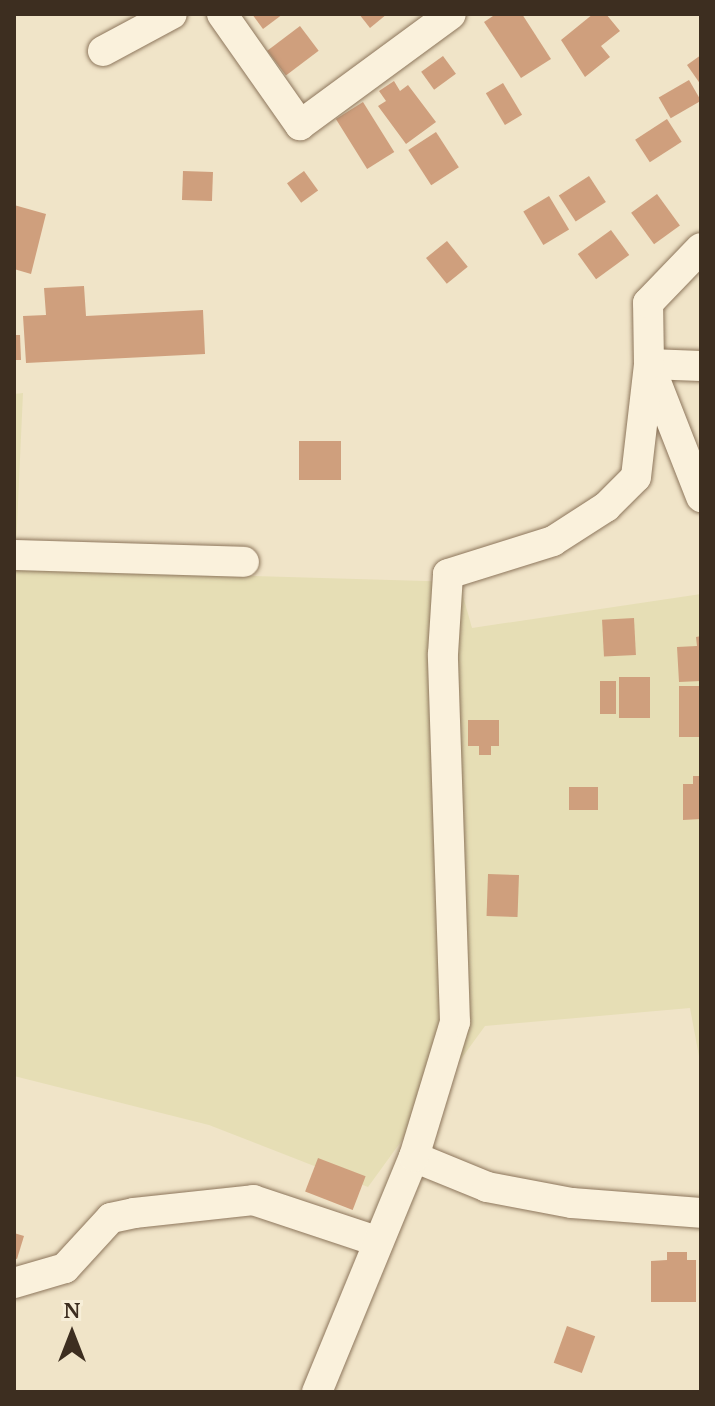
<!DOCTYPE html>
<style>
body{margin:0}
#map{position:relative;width:715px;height:1406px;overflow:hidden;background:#f0e4c8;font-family:"PT Serif",serif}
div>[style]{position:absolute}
.farmland>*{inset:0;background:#e6deb5}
.building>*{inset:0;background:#cf9f7d;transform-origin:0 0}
.roads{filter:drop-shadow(0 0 2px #8d765c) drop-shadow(0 0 2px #8d765c)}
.minor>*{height:30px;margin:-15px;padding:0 15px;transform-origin:15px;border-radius:15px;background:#faf1dc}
span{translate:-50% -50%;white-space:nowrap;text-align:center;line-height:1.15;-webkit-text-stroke:8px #f7eed8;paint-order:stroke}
.frame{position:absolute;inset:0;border:16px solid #3d2e20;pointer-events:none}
.north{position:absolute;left:32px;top:1294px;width:80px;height:80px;-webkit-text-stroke:6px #f7eed8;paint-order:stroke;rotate:0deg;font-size:22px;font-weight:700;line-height:32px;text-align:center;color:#3d2e20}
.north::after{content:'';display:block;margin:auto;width:28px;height:36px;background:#3d2e20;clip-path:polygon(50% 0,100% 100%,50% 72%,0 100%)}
</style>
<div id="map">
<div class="farmland">
<div style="clip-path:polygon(23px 393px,15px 569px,459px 582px,472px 628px,701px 594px,701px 1067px,690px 1008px,485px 1026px,368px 1187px,209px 1125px,14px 1076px,14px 394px)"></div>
</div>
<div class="building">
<div style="clip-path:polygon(252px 14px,283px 14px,263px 29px)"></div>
<div style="clip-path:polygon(359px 14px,387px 14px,370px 28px)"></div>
<div style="clip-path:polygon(496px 14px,522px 14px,551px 59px,521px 78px,484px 22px)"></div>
<div style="clip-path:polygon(593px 14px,606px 14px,620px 31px,601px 46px,610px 57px,585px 77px,561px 40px)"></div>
<div style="left:300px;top:26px;width:31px;height:41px;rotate:53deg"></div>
<div style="clip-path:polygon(701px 55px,701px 85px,687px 65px)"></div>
<div style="left:443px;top:56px;width:22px;height:27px;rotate:54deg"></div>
<div style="left:689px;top:80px;width:24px;height:35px;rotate:60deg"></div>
<div style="clip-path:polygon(394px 81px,400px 91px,408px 85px,436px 122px,406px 144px,378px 106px,386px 101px,379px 91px)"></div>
<div style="left:503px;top:83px;width:37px;height:20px;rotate:59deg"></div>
<div style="left:363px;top:102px;width:59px;height:32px;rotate:58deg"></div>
<div style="left:667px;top:119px;width:27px;height:38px;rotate:57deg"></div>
<div style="left:436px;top:132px;width:42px;height:33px;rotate:57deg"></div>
<div style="left:183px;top:171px;width:30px;height:29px;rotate:2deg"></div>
<div style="left:304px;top:171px;width:24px;height:21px;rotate:54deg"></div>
<div style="left:589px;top:176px;width:31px;height:36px;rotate:57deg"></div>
<div style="left:657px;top:194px;width:39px;height:32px;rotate:54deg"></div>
<div style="left:549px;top:196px;width:39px;height:30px;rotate:59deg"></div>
<div style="clip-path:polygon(14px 205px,46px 214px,31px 274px,14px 269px)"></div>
<div style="left:611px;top:230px;width:31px;height:41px;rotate:54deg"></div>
<div style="left:447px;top:241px;width:33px;height:27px;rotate:51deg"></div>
<div style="clip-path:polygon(84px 286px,86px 316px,203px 310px,205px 354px,26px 363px,23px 316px,46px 315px,44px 288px)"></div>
<div style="clip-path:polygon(14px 335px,20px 335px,21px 360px,14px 360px)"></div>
<div style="left:299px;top:441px;width:42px;height:39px"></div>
<div style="left:634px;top:618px;width:37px;height:32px;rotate:87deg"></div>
<div style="clip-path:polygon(701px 636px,701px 681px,679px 682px,677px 647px,697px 646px,696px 637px)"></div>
<div style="left:619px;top:677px;width:31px;height:41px"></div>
<div style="left:600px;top:681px;width:16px;height:33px"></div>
<div style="left:701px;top:686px;width:51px;height:22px;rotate:90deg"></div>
<div style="clip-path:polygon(468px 720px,499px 720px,499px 746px,491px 746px,491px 755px,479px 755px,479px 746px,468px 746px)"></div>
<div style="clip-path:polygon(693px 776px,701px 776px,701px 819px,683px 820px,683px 784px,693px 784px)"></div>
<div style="left:569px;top:787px;width:29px;height:23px"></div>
<div style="left:488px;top:874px;width:31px;height:42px;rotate:2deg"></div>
<div style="left:318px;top:1158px;width:51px;height:36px;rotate:21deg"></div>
<div style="clip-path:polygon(14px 1233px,24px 1236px,17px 1259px,14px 1258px)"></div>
<div style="clip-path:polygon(667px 1252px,687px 1252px,687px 1260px,696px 1260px,696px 1302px,651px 1302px,651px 1261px,667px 1260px)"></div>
<div style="left:567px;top:1326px;width:30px;height:39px;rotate:20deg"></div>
</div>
<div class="roads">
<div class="minor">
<div style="left:222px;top:14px;width:136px;rotate:54.9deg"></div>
<div style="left:300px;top:125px;width:187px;rotate:-36.3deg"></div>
<div style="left:103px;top:51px;width:78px;rotate:-28.2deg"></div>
<div style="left:701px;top:366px;width:52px;rotate:-177.8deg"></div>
<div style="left:649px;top:364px;width:143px;rotate:68.6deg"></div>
<div style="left:14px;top:555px;width:230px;rotate:1.7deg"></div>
<div style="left:414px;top:1157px;width:79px;rotate:22.3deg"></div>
<div style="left:487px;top:1187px;width:86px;rotate:10.7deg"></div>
<div style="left:572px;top:1203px;width:129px;rotate:4.4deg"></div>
<div style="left:14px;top:1283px;width:53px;rotate:-16.4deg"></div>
<div style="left:65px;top:1268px;width:68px;rotate:-47.4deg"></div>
<div style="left:111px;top:1218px;width:24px;rotate:-12deg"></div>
<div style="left:134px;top:1213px;width:120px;rotate:-6.2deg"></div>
<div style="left:253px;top:1200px;width:130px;rotate:18.4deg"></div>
<div style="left:317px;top:1392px;width:254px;rotate:-67.6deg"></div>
<div style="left:414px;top:1157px;width:141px;rotate:-73.1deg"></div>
<div style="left:455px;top:1022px;width:368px;rotate:-91.9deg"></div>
<div style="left:443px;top:654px;width:80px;rotate:-86.4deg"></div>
<div style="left:448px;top:574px;width:110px;rotate:-17.4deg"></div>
<div style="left:553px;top:541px;width:63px;rotate:-32.7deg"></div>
<div style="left:606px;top:507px;width:42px;rotate:-45deg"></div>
<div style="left:636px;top:477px;width:114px;rotate:-83.4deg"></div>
<div style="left:649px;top:364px;width:61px;rotate:-90.9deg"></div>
<div style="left:648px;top:303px;width:76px;rotate:-46.1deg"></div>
</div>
</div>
<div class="frame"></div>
<div class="north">N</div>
</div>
